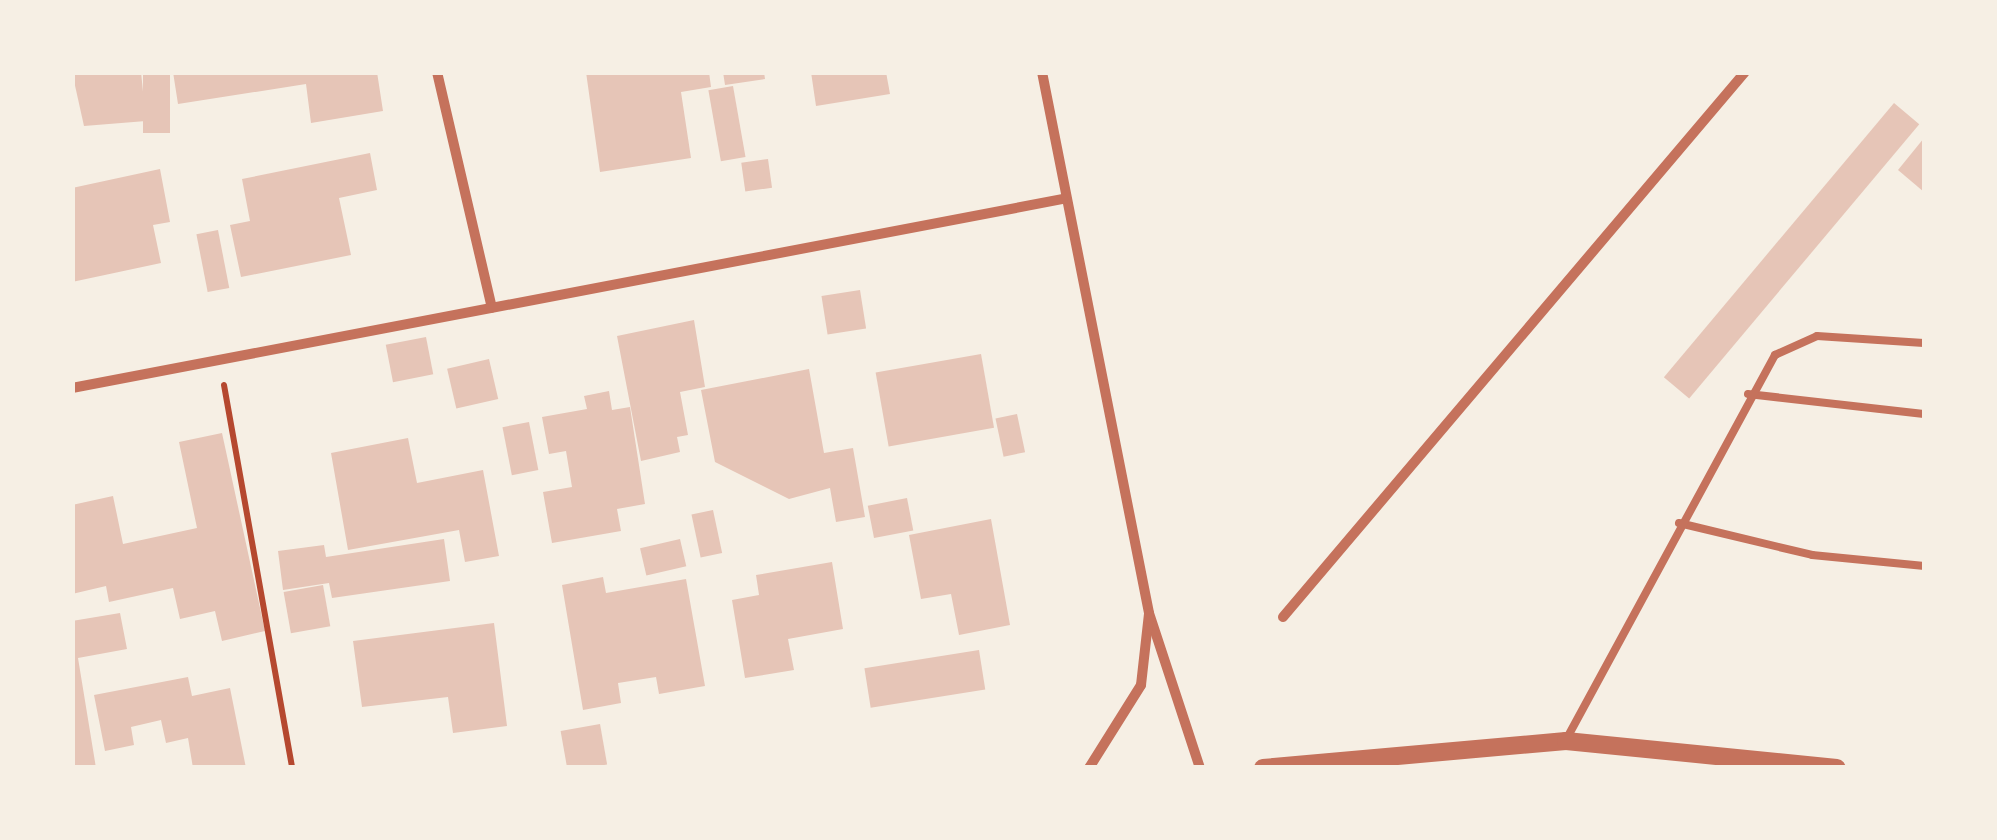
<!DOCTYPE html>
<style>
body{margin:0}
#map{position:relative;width:1997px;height:840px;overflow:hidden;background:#f6efe4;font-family:"Source Sans 3",sans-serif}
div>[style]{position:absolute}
.building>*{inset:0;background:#e6c5b7;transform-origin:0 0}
.path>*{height:6px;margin:-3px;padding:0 3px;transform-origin:3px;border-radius:3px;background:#b5482f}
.service>*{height:8px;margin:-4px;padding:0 4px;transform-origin:4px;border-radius:4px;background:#c5725c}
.minor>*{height:10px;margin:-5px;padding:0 5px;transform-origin:5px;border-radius:5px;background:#c5725c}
.tertiary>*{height:18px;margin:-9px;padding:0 9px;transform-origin:9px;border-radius:9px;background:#c5725c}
span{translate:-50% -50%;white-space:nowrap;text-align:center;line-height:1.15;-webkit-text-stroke:8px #f6efe4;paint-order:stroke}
.frame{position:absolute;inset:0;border:75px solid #f6efe4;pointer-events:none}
</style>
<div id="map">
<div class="building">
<div style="clip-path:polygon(72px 72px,141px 72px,146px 121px,84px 126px)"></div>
<div style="left:143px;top:72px;width:27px;height:61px"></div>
<div style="clip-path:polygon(173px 72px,377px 72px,383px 111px,311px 123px,306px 84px,178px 104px)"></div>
<div style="clip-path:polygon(586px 72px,709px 72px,711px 87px,681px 92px,691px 158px,600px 172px)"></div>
<div style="clip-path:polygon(723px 72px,764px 72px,765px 79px,725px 85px)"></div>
<div style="clip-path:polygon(811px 72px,886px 72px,890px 94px,816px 106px)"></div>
<div style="left:733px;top:86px;width:72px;height:25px;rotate:80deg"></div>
<div style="left:1894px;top:103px;width:33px;height:358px;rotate:40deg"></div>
<div style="clip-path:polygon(1924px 138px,1924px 192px,1898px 170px)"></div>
<div style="clip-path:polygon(370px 153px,377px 190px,339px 198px,351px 255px,241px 277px,230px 225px,250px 221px,242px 179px)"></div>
<div style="left:768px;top:159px;width:29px;height:27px;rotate:82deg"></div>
<div style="clip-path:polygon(160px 169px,170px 222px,153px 225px,161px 263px,72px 282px,72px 188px)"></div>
<div style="left:218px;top:230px;width:59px;height:22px;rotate:79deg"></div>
<div style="left:860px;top:290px;width:39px;height:39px;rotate:81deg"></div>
<div style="clip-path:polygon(694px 320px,705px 387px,680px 392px,688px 435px,677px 437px,680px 452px,641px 461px,617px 336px)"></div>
<div style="left:426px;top:337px;width:38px;height:41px;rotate:79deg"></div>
<div style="left:981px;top:354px;width:75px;height:107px;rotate:80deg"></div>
<div style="left:489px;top:359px;width:41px;height:43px;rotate:77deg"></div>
<div style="clip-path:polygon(809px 369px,824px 453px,853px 448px,865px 517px,836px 522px,830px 488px,789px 499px,715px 462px,701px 390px)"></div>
<div style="clip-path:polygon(609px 391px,612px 410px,630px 407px,645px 504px,617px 509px,621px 531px,552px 543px,543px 492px,572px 487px,566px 451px,549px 454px,542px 417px,587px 409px,584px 396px)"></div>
<div style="left:1017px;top:414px;width:39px;height:22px;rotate:78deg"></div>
<div style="left:529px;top:422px;width:49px;height:27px;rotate:79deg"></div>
<div style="clip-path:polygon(222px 433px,265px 631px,222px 641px,215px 611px,180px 619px,173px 588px,109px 602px,106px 586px,72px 594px,72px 505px,113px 496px,123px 544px,197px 528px,179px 442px)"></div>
<div style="clip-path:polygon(408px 438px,417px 483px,483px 470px,499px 556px,465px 562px,459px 530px,348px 550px,331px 453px)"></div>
<div style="left:907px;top:498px;width:33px;height:40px;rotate:79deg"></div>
<div style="left:713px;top:510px;width:44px;height:22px;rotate:78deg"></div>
<div style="clip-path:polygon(991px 519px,1010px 625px,959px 635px,951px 594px,921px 599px,909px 535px)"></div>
<div style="clip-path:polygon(444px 539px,450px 581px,332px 598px,329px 583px,283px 590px,278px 551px,324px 545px,326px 557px)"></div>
<div style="left:680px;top:539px;width:28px;height:41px;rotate:77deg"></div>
<div style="clip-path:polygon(832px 562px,843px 629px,788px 639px,794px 670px,745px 678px,732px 600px,759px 595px,756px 575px)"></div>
<div style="clip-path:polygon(603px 577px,606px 593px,686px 579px,705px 686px,659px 694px,656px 677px,618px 683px,621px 703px,583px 710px,562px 585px)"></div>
<div style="left:323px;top:585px;width:42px;height:40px;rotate:80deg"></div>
<div style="clip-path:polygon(120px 613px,127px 649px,78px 658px,96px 768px,72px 768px,72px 621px)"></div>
<div style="clip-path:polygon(494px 623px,507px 726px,453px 733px,448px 697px,362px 707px,353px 641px)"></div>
<div style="left:979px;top:650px;width:40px;height:116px;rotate:81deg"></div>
<div style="clip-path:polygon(188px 677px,192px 696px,230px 688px,246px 768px,193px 768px,188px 738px,166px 743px,161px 720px,131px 727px,134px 745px,105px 751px,94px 695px)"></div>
<div style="left:600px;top:724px;width:41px;height:40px;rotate:80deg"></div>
</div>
<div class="path">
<div style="left:224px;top:385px;width:389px;rotate:79.9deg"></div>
</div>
<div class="service">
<div style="left:1748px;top:394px;width:177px;rotate:6.5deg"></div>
<div style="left:1679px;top:523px;width:137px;rotate:13.5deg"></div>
<div style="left:1812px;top:555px;width:113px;rotate:5.6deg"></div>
<div style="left:1567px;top:738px;width:436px;rotate:-61.5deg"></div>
<div style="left:1775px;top:355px;width:46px;rotate:-24.3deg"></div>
<div style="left:1817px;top:336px;width:107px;rotate:3.7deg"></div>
</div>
<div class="minor">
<div style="left:437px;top:72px;width:242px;rotate:76.9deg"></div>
<div style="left:1042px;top:72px;width:551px;rotate:78.81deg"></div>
<div style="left:1149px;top:613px;width:163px;rotate:71.8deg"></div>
<div style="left:72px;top:388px;width:1009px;rotate:-10.8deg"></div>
<div style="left:1283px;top:617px;width:714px;rotate:-49.71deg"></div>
<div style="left:1089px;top:768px;width:98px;rotate:-57.9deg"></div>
<div style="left:1141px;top:685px;width:71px;rotate:-83.6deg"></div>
</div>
<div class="tertiary">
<div style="left:1263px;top:768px;width:304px;rotate:-5.1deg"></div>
<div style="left:1566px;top:741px;width:272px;rotate:5.7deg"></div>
</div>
<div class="frame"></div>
</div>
